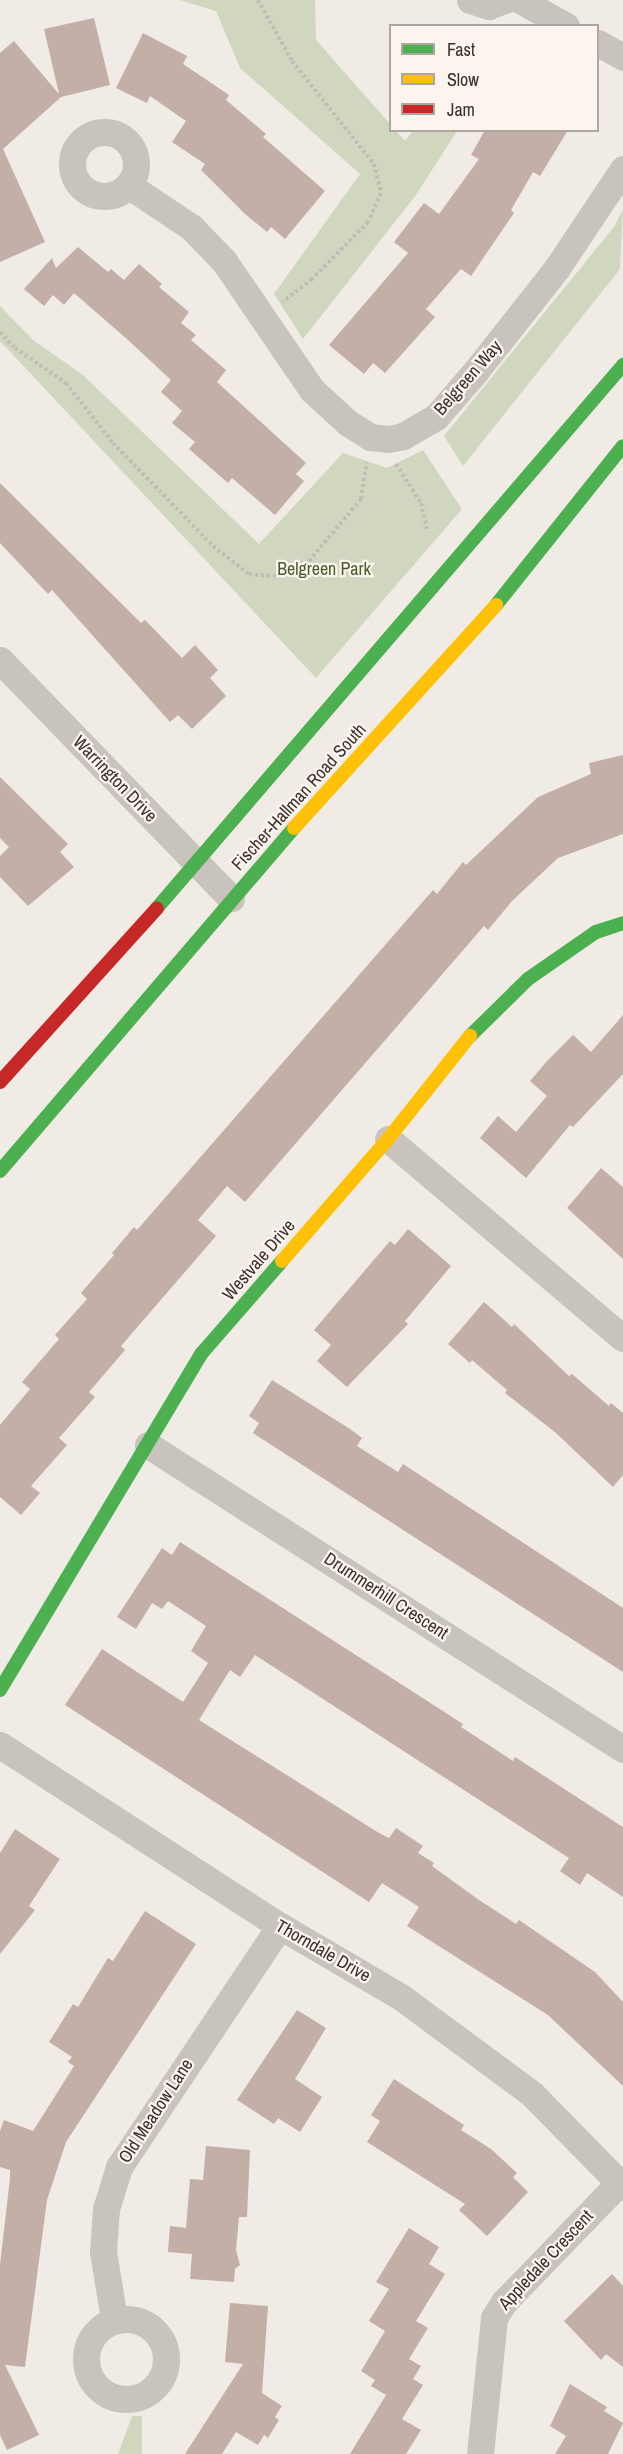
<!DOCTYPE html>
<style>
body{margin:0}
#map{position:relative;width:623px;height:2454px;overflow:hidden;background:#f0ebe5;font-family:"Archivo Narrow",sans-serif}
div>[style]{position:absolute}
.green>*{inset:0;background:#d1d6bf}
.building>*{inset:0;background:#c3afa7}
.path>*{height:4px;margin-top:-2px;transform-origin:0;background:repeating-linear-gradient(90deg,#c2bbb6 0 3px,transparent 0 6px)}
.street>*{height:27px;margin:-13.5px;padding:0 13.5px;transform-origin:13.5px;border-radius:13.5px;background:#c9c3be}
.street>.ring{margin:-13.5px;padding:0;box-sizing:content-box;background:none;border:27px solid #c9c3be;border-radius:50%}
.fast>*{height:14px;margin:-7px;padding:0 7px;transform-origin:7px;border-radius:7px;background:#4caf50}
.slow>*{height:14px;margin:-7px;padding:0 7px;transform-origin:7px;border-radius:7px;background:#ffc107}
.jam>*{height:14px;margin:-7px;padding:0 7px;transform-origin:7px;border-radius:7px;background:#c62828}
span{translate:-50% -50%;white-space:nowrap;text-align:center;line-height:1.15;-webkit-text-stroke:4.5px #fbf5ee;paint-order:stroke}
.street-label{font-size:18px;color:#3b302b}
.park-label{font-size:18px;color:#4a5a2e}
.legend{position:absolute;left:389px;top:24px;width:210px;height:108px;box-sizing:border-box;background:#fbf5ee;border:2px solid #aea6a0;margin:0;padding:8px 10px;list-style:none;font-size:18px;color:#3b302b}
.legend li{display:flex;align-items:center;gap:12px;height:30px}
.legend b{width:30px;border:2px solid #aea6a0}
</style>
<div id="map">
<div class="green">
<div style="clip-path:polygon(180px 0,315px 0,316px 40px,390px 124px,390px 130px,396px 131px,405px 141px,413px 131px,457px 131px,416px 195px,303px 339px,274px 294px,360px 174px,240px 68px,216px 11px)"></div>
<div style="clip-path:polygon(623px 209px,620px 269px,463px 466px,444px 436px,614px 227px)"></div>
<div style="clip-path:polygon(0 306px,33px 340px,83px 375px,259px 544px,343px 453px,387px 468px,423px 450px,462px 509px,316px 678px,0 341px)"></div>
<div style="clip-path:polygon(132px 2416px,142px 2416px,142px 2454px,118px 2454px)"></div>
</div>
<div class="building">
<div style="clip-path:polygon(94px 18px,110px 85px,61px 97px,3px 149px,45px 242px,0 262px,0 53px,14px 41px,59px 94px,44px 29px)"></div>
<div style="clip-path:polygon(143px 33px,187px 56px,183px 64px,229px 95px,226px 100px,266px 134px,263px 137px,325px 191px,285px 239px,271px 227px,267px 232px,245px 214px,201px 170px,205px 164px,172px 142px,186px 121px,150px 96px,147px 103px,116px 88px)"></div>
<div style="clip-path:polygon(485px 130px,568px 130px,540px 176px,533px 172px,511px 210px,514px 213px,471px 276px,461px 269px,426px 309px,435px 317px,385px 373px,373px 363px,364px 374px,329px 345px,408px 253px,394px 242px,424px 203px,439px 214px,479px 159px,471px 155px)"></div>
<div style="clip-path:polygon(78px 247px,108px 272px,111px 269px,124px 280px,139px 264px,162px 284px,159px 287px,189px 312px,181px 323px,196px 335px,191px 340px,226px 370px,217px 382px,306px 463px,296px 474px,304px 481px,275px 515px,232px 478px,228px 483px,189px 449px,195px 442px,172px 423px,182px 411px,161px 392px,171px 380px,128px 340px,74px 293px,64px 305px,53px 295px,44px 306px,24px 289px,52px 258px,56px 268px)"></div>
<div style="clip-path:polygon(0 483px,141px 623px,145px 620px,182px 658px,195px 645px,218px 670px,210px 678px,226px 696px,192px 729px,178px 715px,170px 722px,52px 590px,48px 594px,0 543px)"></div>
<div style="clip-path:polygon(623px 755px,623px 834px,558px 858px,512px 901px,488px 930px,484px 926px,245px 1202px,227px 1186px,198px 1220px,216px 1236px,121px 1346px,125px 1350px,89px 1392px,95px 1397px,59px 1438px,67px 1445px,31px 1486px,40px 1493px,21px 1515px,0 1497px,0 1425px,30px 1389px,22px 1382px,59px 1339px,55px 1335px,87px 1299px,81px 1293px,114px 1255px,112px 1253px,134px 1227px,137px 1230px,433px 890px,437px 894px,463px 862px,466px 865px,538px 797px,591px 774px,589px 763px)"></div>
<div style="clip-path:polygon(0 777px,68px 844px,60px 852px,74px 867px,28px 906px,0 877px,0 856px,9px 847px,0 838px)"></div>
<div style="clip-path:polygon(623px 1015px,623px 1074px,573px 1127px,570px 1125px,526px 1178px,480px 1138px,498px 1116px,516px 1132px,547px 1096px,530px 1081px,548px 1060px,573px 1035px,591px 1052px)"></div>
<div style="clip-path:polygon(601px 1168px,623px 1187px,623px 1259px,567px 1208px)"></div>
<div style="clip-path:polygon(408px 1229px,451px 1266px,405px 1321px,408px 1324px,347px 1387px,317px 1361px,331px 1345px,314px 1330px,390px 1241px,395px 1245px)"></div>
<div style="clip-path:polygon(484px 1302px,512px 1327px,514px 1324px,569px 1376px,572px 1374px,609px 1406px,611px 1403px,623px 1413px,623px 1475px,613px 1487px,556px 1433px,505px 1393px,507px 1390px,472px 1360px,470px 1363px,448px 1344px)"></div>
<div style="clip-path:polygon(272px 1380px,350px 1429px,362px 1438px,357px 1446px,398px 1472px,403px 1464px,623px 1608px,623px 1672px,253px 1433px,259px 1423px,249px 1416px)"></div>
<div style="clip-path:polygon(180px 1542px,463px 1724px,461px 1727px,513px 1761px,515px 1757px,623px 1827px,623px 1897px,587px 1873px,580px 1885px,560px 1871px,569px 1858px,255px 1655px,240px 1677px,230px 1670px,199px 1720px,379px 1833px,389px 1838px,396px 1828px,423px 1846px,418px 1853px,434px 1863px,432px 1866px,479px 1900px,516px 1924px,519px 1920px,595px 1972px,623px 2002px,623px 2086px,548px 2015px,407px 1926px,419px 1907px,382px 1883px,369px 1902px,65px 1705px,102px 1649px,183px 1702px,208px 1663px,191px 1651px,206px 1626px,168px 1601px,162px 1609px,152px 1603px,136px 1629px,117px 1617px,162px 1548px,172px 1555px)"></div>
<div style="clip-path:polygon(15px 1829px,60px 1859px,29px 1906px,35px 1910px,0 1954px,0 1853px)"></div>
<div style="clip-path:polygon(145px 1911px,196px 1944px,66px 2142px,47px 2200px,25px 2367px,5px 2365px,39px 2435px,7px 2450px,0 2435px,0 2265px,10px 2178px,10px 2170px,0 2167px,0 2131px,4px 2120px,33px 2131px,74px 2066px,68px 2062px,72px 2057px,49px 2042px,73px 2004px,78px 2007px,108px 1958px,113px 1961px)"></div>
<div style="clip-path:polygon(297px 2010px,326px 2028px,295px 2079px,322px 2097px,300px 2132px,278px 2118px,274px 2124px,237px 2100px)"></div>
<div style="clip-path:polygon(394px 2079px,464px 2125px,461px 2130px,491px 2149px,517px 2173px,513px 2177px,528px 2192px,487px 2236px,459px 2210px,465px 2204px,367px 2142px,380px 2121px,371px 2115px)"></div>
<div style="clip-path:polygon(206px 2146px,250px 2150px,247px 2217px,239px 2217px,236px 2250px,240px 2265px,235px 2269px,234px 2282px,190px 2279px,192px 2254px,168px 2252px,170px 2226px,186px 2228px,190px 2179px,203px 2180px)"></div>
<div style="clip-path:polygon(409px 2228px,439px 2247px,429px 2264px,445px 2274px,416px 2321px,428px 2328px,409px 2359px,421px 2366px,413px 2379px,423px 2385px,402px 2419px,421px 2430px,406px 2454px,350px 2454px,386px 2395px,371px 2386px,375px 2380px,361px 2371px,385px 2331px,369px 2321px,389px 2289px,376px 2282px)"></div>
<div style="clip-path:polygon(612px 2274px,623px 2286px,623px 2367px,606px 2354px,601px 2360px,564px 2321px)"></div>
<div style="clip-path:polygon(230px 2303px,268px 2306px,262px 2393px,282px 2406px,275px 2417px,279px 2420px,268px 2438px,264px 2435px,258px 2445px,236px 2432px,222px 2454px,185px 2454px,243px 2364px,225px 2362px)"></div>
<div style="clip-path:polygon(570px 2384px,607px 2407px,604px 2411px,623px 2423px,608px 2454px,555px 2454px,566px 2436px,550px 2426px)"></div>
</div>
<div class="path">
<div style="left:258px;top:0;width:70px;rotate:60.9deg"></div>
<div style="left:292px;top:61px;width:132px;rotate:51.5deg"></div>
<div style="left:374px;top:164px;width:30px;rotate:76deg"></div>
<div style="left:381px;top:193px;width:32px;rotate:114deg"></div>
<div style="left:368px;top:222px;width:80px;rotate:134.5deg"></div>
<div style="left:312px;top:279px;width:37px;rotate:142deg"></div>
<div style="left:0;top:332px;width:22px;rotate:47deg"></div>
<div style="left:15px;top:348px;width:62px;rotate:34.5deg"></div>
<div style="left:66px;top:383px;width:76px;rotate:51.9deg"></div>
<div style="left:113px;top:443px;width:144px;rotate:45.8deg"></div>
<div style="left:213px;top:546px;width:46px;rotate:37.9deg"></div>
<div style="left:249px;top:574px;width:25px;rotate:5deg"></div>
<div style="left:274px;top:576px;width:38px;rotate:-23deg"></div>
<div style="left:309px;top:561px;width:81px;rotate:-50deg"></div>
<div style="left:361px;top:499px;width:37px;rotate:-81deg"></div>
<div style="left:396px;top:464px;width:46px;rotate:57.3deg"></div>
<div style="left:421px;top:503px;width:27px;rotate:77deg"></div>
</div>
<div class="street">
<div style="left:470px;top:0;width:20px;rotate:18deg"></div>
<div style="left:489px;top:6px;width:17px;rotate:-21deg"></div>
<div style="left:520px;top:0;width:53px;rotate:29.5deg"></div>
<div style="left:598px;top:43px;width:29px;rotate:29deg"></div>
<div class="ring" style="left:72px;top:132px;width:37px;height:37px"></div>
<div style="left:128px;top:185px;width:76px;rotate:33.7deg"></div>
<div style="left:191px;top:227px;width:47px;rotate:45.9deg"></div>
<div style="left:224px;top:261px;width:156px;rotate:55.7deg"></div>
<div style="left:312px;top:390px;width:49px;rotate:42.5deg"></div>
<div style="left:348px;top:423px;width:26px;rotate:32deg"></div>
<div style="left:370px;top:437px;width:18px;rotate:6deg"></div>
<div style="left:388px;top:439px;width:15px;rotate:-11deg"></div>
<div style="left:403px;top:436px;width:38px;rotate:-30deg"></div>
<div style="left:436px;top:417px;width:60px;rotate:-49.1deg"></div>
<div style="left:475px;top:372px;width:132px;rotate:-51.7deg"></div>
<div style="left:557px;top:268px;width:119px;rotate:-56.3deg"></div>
<div style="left:0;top:660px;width:332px;rotate:45.9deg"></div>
<div style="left:388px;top:1139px;width:308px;rotate:40.3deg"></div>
<div style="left:148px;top:1445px;width:564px;rotate:32.62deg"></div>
<div style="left:0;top:1745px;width:333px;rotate:32.9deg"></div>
<div style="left:280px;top:1926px;width:140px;rotate:30.4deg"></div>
<div style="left:401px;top:1997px;width:163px;rotate:36.5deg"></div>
<div style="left:532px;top:2094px;width:130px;rotate:45.6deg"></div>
<div class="ring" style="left:86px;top:2319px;width:53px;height:53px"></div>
<div style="left:114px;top:2319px;width:68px;rotate:-99.3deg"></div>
<div style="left:103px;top:2252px;width:43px;rotate:-86deg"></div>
<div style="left:106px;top:2209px;width:44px;rotate:-72.8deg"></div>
<div style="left:119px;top:2167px;width:290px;rotate:-56.3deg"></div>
<div style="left:480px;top:2454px;width:137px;rotate:-84.1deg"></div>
<div style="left:494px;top:2318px;width:19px;rotate:-58deg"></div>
<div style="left:504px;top:2302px;width:165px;rotate:-46deg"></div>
</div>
<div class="fast">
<div style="left:496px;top:605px;width:203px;rotate:-51.4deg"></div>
<div style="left:157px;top:908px;width:716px;rotate:-49.36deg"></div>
<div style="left:470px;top:1036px;width:81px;rotate:-44.5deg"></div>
<div style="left:528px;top:979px;width:83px;rotate:-34.7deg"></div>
<div style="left:596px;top:932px;width:28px;rotate:-18deg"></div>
<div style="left:0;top:1171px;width:452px;rotate:-49.4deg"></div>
<div style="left:0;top:1690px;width:393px;rotate:-59.1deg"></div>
<div style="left:202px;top:1353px;width:122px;rotate:-49deg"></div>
</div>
<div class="slow">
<div style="left:294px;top:828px;width:301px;rotate:-47.8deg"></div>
<div style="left:282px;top:1261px;width:162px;rotate:-49deg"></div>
<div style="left:388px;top:1139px;width:132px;rotate:-51.5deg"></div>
</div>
<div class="jam">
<div style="left:0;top:1082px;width:234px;rotate:-47.9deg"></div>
</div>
<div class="street-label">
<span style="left:468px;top:378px;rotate:-49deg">Belgreen Way</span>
<span style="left:115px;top:779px;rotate:46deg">Warrington Drive</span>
<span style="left:299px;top:797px;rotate:-48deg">Fischer-Hallman Road South</span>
<span style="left:259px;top:1260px;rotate:-49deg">Westvale Drive</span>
<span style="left:386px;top:1596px;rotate:33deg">Drummerhill Crescent</span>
<span style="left:323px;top:1951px;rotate:30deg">Thorndale Drive</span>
<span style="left:156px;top:2111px;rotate:-57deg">Old Meadow Lane</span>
<span style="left:546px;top:2260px;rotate:-47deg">Appledale Crescent</span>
</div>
<div class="park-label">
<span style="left:324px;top:569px">Belgreen Park</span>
</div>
<ul class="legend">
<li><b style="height:8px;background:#4caf50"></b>Fast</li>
<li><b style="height:8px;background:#ffc107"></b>Slow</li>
<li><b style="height:8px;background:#c62828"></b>Jam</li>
</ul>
</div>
